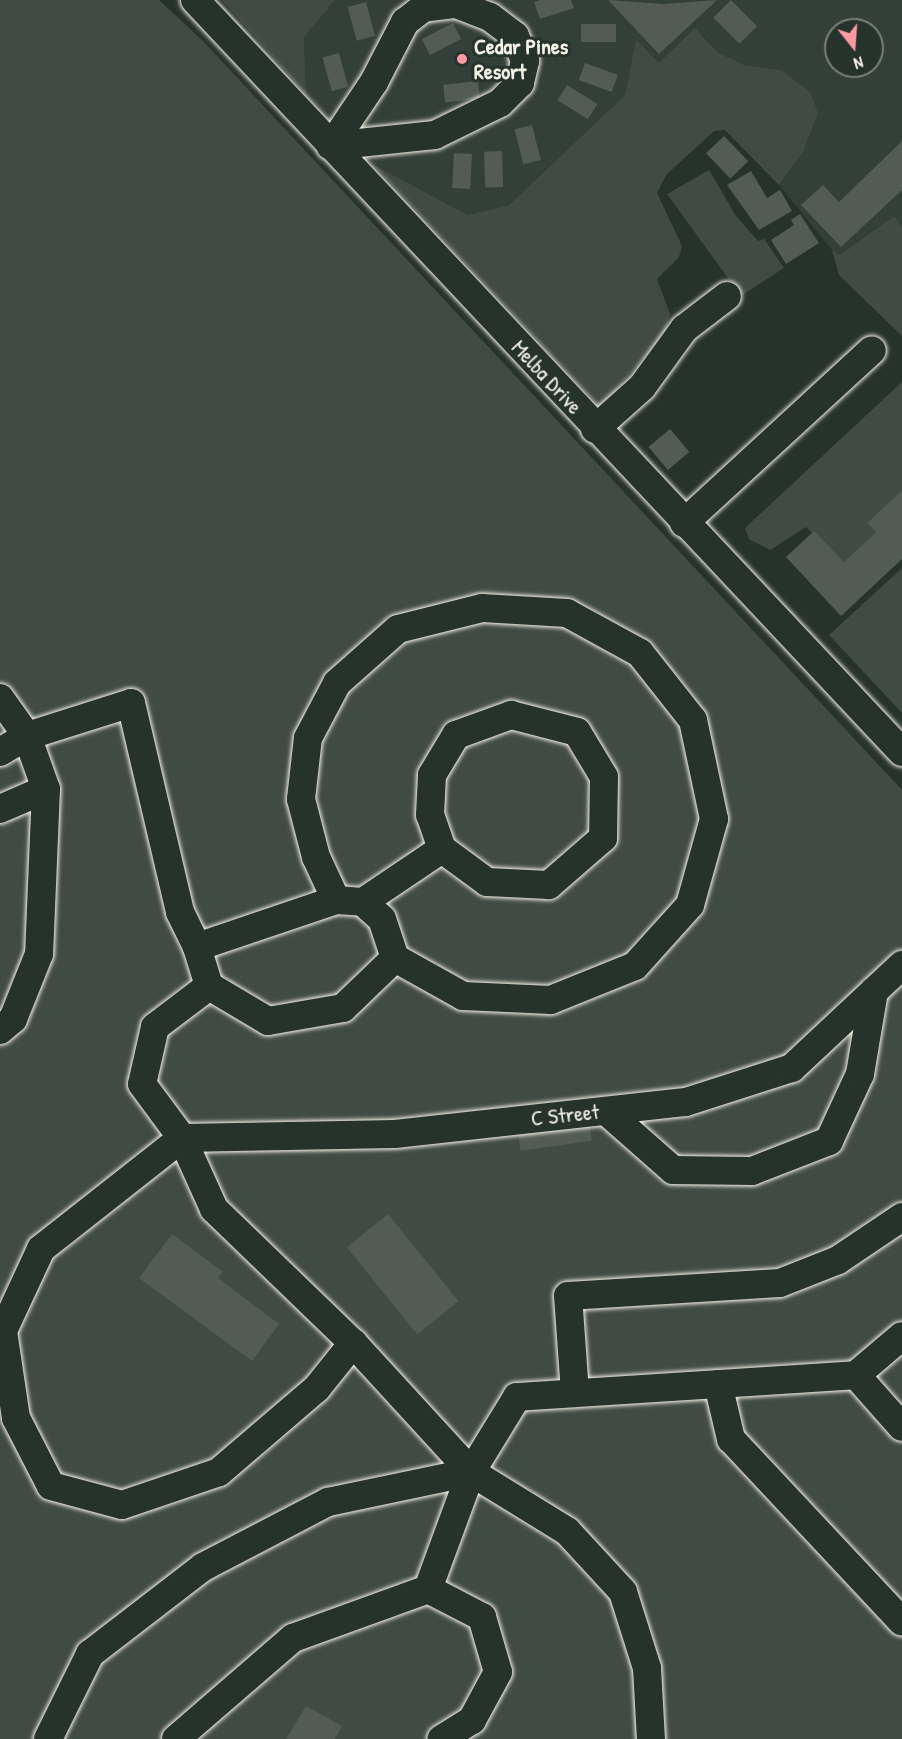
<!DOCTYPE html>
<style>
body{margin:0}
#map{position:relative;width:902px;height:1739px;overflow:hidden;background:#26332d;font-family:"Patrick Hand",sans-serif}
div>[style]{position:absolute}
.built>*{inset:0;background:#333f39}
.green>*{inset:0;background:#414b45}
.building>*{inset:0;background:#525c55;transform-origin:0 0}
.roads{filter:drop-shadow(0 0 2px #f4f1e8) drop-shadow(0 0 2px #f4f1e8)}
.minor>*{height:28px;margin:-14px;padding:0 14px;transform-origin:14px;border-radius:14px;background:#26332d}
.dots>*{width:16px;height:16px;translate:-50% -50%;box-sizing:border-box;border:3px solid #26332d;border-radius:50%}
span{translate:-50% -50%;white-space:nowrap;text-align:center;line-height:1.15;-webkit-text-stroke:6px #26332d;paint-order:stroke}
.poi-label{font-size:22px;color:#f4f1e8;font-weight:700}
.left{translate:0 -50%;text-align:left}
.street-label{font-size:22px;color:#f4f1e8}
.north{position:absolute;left:824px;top:18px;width:60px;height:60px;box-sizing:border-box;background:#26332d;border:2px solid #787f78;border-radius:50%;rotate:163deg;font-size:16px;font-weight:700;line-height:24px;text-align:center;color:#f4f1e8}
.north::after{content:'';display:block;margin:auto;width:21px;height:27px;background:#ff9aa2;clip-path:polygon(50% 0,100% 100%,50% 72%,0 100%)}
</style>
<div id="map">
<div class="built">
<div style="clip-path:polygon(evenodd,335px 0,902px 0,902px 227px,894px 216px,840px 255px,832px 250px,779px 185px,803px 152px,781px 70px,744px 65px,719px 53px,702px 34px,659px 63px,636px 39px,625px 95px,509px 205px,468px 215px,374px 165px,306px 94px,304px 37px,335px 0,836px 30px,872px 30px,872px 66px,836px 66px,836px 30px)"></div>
</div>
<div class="green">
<div style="clip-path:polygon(0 0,159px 0,203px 41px,902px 790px,902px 1739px,0 1739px)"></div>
<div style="clip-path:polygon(222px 0,335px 0,304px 37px,306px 94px)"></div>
<div style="clip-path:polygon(695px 28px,719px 53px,744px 65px,781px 70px,810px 92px,818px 113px,803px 152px,779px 185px,725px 130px,714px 131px,666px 175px,657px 193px,682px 246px,679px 257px,657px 279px,670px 314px,665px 333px,601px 408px,374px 165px,468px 215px,509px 205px,625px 95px,636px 39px,659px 63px)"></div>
<div style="clip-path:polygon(709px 170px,736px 216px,758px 241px,764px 239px,784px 268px,741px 296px,667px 194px)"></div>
<div style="clip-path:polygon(894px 216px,902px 227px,902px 336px,839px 275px,832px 250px,840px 255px)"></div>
<div style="clip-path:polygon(902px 382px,902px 490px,867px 523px,876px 532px,844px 562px,806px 527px,770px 550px,749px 539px,745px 528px)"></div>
<div style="clip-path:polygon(902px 568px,902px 713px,829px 635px)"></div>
</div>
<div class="building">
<div style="clip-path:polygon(540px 0,571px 0,574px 8px,540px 19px,534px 2px)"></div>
<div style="clip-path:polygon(608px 0,663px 4px,717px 0,659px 54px)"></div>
<div style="left:731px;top:0;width:37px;height:25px;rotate:45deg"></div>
<div style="left:366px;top:2px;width:35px;height:19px;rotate:75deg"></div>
<div style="left:453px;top:23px;width:18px;height:35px;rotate:63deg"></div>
<div style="left:616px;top:24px;width:18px;height:35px;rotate:90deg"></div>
<div style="left:339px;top:53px;width:35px;height:17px;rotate:75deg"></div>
<div style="left:585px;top:63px;width:35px;height:18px;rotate:20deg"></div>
<div style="left:478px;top:81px;width:18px;height:35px;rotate:84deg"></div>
<div style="left:567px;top:85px;width:36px;height:18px;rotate:32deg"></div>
<div style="left:532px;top:125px;width:36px;height:18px;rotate:76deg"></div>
<div style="left:724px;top:136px;width:35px;height:25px;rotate:46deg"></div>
<div style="clip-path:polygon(902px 141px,902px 190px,841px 247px,801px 205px,823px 185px,839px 202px)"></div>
<div style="left:502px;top:151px;width:36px;height:18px;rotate:88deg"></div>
<div style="left:454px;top:153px;width:18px;height:35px;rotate:3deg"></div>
<div style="clip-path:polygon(751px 171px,767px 198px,780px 190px,792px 211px,759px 230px,727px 185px)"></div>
<div style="clip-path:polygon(800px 214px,819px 243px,786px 264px,771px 240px,794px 225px,791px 220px)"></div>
<div style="left:670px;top:429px;width:30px;height:28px;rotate:50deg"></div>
<div style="clip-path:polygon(902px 490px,902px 559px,841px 616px,786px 557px,814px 531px,844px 562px,876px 532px,867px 523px)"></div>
<div style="left:588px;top:1113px;width:28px;height:72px;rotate:82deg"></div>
<div style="left:388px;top:1214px;width:112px;height:53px;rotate:51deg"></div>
<div style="clip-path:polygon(172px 1234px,223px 1272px,218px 1278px,279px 1324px,252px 1361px,139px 1278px)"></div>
<div style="clip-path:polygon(306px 1706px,342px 1726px,335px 1739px,286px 1739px)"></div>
</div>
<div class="roads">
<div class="minor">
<div style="left:195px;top:0;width:1032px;rotate:46.77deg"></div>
<div style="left:456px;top:4px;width:36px;rotate:21deg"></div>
<div style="left:490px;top:17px;width:31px;rotate:37deg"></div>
<div style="left:515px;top:36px;width:27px;rotate:68deg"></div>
<div style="left:525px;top:61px;width:23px;rotate:103deg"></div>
<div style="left:520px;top:83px;width:28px;rotate:135deg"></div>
<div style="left:500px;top:103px;width:72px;rotate:153.8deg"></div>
<div style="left:435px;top:135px;width:105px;rotate:174deg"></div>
<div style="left:331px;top:146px;width:77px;rotate:-56.1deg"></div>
<div style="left:374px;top:82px;width:68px;rotate:-62.7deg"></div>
<div style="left:405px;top:22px;width:23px;rotate:-38deg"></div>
<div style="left:423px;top:8px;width:33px;rotate:-7deg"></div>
<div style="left:595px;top:429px;width:63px;rotate:-41.8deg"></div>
<div style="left:642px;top:387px;width:72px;rotate:-54.1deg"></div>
<div style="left:684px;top:329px;width:54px;rotate:-37.5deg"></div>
<div style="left:684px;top:523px;width:255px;rotate:-42.6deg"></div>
<div style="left:0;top:698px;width:47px;rotate:54.6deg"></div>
<div style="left:27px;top:736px;width:56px;rotate:70.3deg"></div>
<div style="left:46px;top:789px;width:165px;rotate:92.4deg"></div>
<div style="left:39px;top:954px;width:70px;rotate:111.8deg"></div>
<div style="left:13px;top:1019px;width:17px;rotate:140deg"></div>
<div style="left:511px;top:715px;width:68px;rotate:14.4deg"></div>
<div style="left:577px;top:732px;width:52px;rotate:59deg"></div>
<div style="left:604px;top:777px;width:61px;rotate:90.9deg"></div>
<div style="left:603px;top:838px;width:72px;rotate:139deg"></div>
<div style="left:549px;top:885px;width:62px;rotate:-177.2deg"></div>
<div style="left:487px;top:882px;width:56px;rotate:-143.7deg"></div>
<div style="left:442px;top:849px;width:36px;rotate:-109deg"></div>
<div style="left:430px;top:815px;width:40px;rotate:-87.1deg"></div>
<div style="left:432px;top:775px;width:47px;rotate:-59deg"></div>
<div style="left:456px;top:735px;width:59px;rotate:-20deg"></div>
<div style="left:0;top:752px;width:31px;rotate:-31deg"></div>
<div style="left:27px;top:736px;width:109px;rotate:-17.6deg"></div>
<div style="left:131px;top:703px;width:215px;rotate:76.8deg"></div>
<div style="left:180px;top:912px;width:39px;rotate:64deg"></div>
<div style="left:0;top:809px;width:50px;rotate:-23.5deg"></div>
<div style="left:336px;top:900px;width:47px;rotate:-114.9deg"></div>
<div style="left:316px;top:857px;width:60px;rotate:-104.5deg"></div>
<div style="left:301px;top:799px;width:61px;rotate:-83.5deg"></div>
<div style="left:308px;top:738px;width:62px;rotate:-62.2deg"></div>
<div style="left:337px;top:683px;width:81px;rotate:-41.5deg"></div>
<div style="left:398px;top:629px;width:87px;rotate:-14deg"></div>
<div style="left:482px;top:608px;width:85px;rotate:3.4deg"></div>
<div style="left:567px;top:613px;width:83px;rotate:28.7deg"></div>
<div style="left:640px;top:653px;width:85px;rotate:51.7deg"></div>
<div style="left:693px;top:720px;width:101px;rotate:78deg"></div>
<div style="left:714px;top:819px;width:89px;rotate:105.6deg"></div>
<div style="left:690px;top:905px;width:82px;rotate:132deg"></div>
<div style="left:635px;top:966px;width:91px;rotate:158deg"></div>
<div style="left:551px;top:1000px;width:88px;rotate:-177.4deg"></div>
<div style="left:463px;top:996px;width:78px;rotate:-150.8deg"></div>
<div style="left:336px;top:900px;width:27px;rotate:4deg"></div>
<div style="left:363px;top:902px;width:25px;rotate:42deg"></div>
<div style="left:382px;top:919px;width:41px;rotate:71.6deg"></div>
<div style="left:395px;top:958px;width:72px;rotate:136.1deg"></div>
<div style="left:343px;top:1008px;width:76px;rotate:170.2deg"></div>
<div style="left:268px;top:1021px;width:69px;rotate:-149.3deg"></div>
<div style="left:209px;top:986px;width:41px;rotate:-107.1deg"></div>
<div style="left:197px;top:947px;width:147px;rotate:-18.7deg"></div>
<div style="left:363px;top:902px;width:95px;rotate:-33.9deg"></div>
<div style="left:209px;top:986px;width:68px;rotate:142.8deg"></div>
<div style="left:155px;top:1027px;width:58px;rotate:102.8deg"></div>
<div style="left:142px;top:1084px;width:67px;rotate:53.5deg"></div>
<div style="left:182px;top:1138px;width:78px;rotate:65.7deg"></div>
<div style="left:214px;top:1209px;width:193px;rotate:44deg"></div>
<div style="left:353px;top:1343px;width:175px;rotate:47.5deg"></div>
<div style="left:471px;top:1472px;width:88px;rotate:-58.5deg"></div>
<div style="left:517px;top:1397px;width:340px;rotate:-3.7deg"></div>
<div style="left:856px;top:1375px;width:60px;rotate:-40.3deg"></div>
<div style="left:606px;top:1111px;width:89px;rotate:41.4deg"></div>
<div style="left:673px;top:1170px;width:79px;rotate:0.7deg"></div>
<div style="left:752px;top:1171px;width:83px;rotate:-21.3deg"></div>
<div style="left:829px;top:1141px;width:74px;rotate:-65.2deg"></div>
<div style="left:860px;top:1074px;width:84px;rotate:-80.4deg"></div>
<div style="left:182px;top:1138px;width:179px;rotate:141.8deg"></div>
<div style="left:41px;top:1249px;width:90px;rotate:114.9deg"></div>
<div style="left:3px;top:1331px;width:88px;rotate:81.5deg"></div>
<div style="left:16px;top:1418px;width:76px;rotate:62.8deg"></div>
<div style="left:51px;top:1486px;width:73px;rotate:15deg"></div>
<div style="left:122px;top:1505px;width:102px;rotate:-18.8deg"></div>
<div style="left:219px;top:1472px;width:129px;rotate:-40.6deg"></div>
<div style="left:317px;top:1388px;width:58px;rotate:-51.3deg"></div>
<div style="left:182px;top:1138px;width:213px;rotate:-1.1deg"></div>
<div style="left:395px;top:1134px;width:293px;rotate:-6.3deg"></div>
<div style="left:686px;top:1102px;width:111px;rotate:-17.8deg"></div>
<div style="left:792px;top:1068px;width:151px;rotate:-43.1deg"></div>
<div style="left:856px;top:1375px;width:69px;rotate:48.5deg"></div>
<div style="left:718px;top:1384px;width:57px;rotate:76.7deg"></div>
<div style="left:731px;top:1439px;width:250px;rotate:46.9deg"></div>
<div style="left:575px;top:1393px;width:97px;rotate:-94.1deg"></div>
<div style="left:568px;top:1296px;width:212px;rotate:-3.5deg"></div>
<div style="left:780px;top:1283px;width:62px;rotate:-21.6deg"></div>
<div style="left:838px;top:1260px;width:77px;rotate:-33.9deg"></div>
<div style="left:428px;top:1589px;width:125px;rotate:-69.8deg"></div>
<div style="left:48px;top:1739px;width:95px;rotate:-63.7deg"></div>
<div style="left:90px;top:1654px;width:143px;rotate:-37.6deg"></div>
<div style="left:203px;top:1567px;width:141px;rotate:-27.5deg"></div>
<div style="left:328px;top:1502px;width:146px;rotate:-11.8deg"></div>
<div style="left:471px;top:1472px;width:113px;rotate:31.6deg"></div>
<div style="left:567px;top:1531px;width:83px;rotate:47.4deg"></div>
<div style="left:623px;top:1592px;width:80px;rotate:72.5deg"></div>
<div style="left:647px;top:1668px;width:71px;rotate:86.8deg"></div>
<div style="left:176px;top:1739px;width:155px;rotate:-40.8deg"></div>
<div style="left:293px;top:1638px;width:144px;rotate:-19.9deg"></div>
<div style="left:428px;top:1589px;width:61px;rotate:27.4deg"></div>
<div style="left:482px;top:1617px;width:57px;rotate:73.8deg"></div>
<div style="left:498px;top:1672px;width:55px;rotate:118.4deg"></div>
<div style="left:472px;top:1720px;width:36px;rotate:148deg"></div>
</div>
</div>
<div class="dots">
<div style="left:462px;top:59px;background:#ff9aa2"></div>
</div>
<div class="poi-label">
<span class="left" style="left:474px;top:59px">Cedar Pines<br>Resort</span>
</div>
<div class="street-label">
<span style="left:547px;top:377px;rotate:47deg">Melba Drive</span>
<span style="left:565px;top:1115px;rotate:-6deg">C Street</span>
</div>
<div class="north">N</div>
</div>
